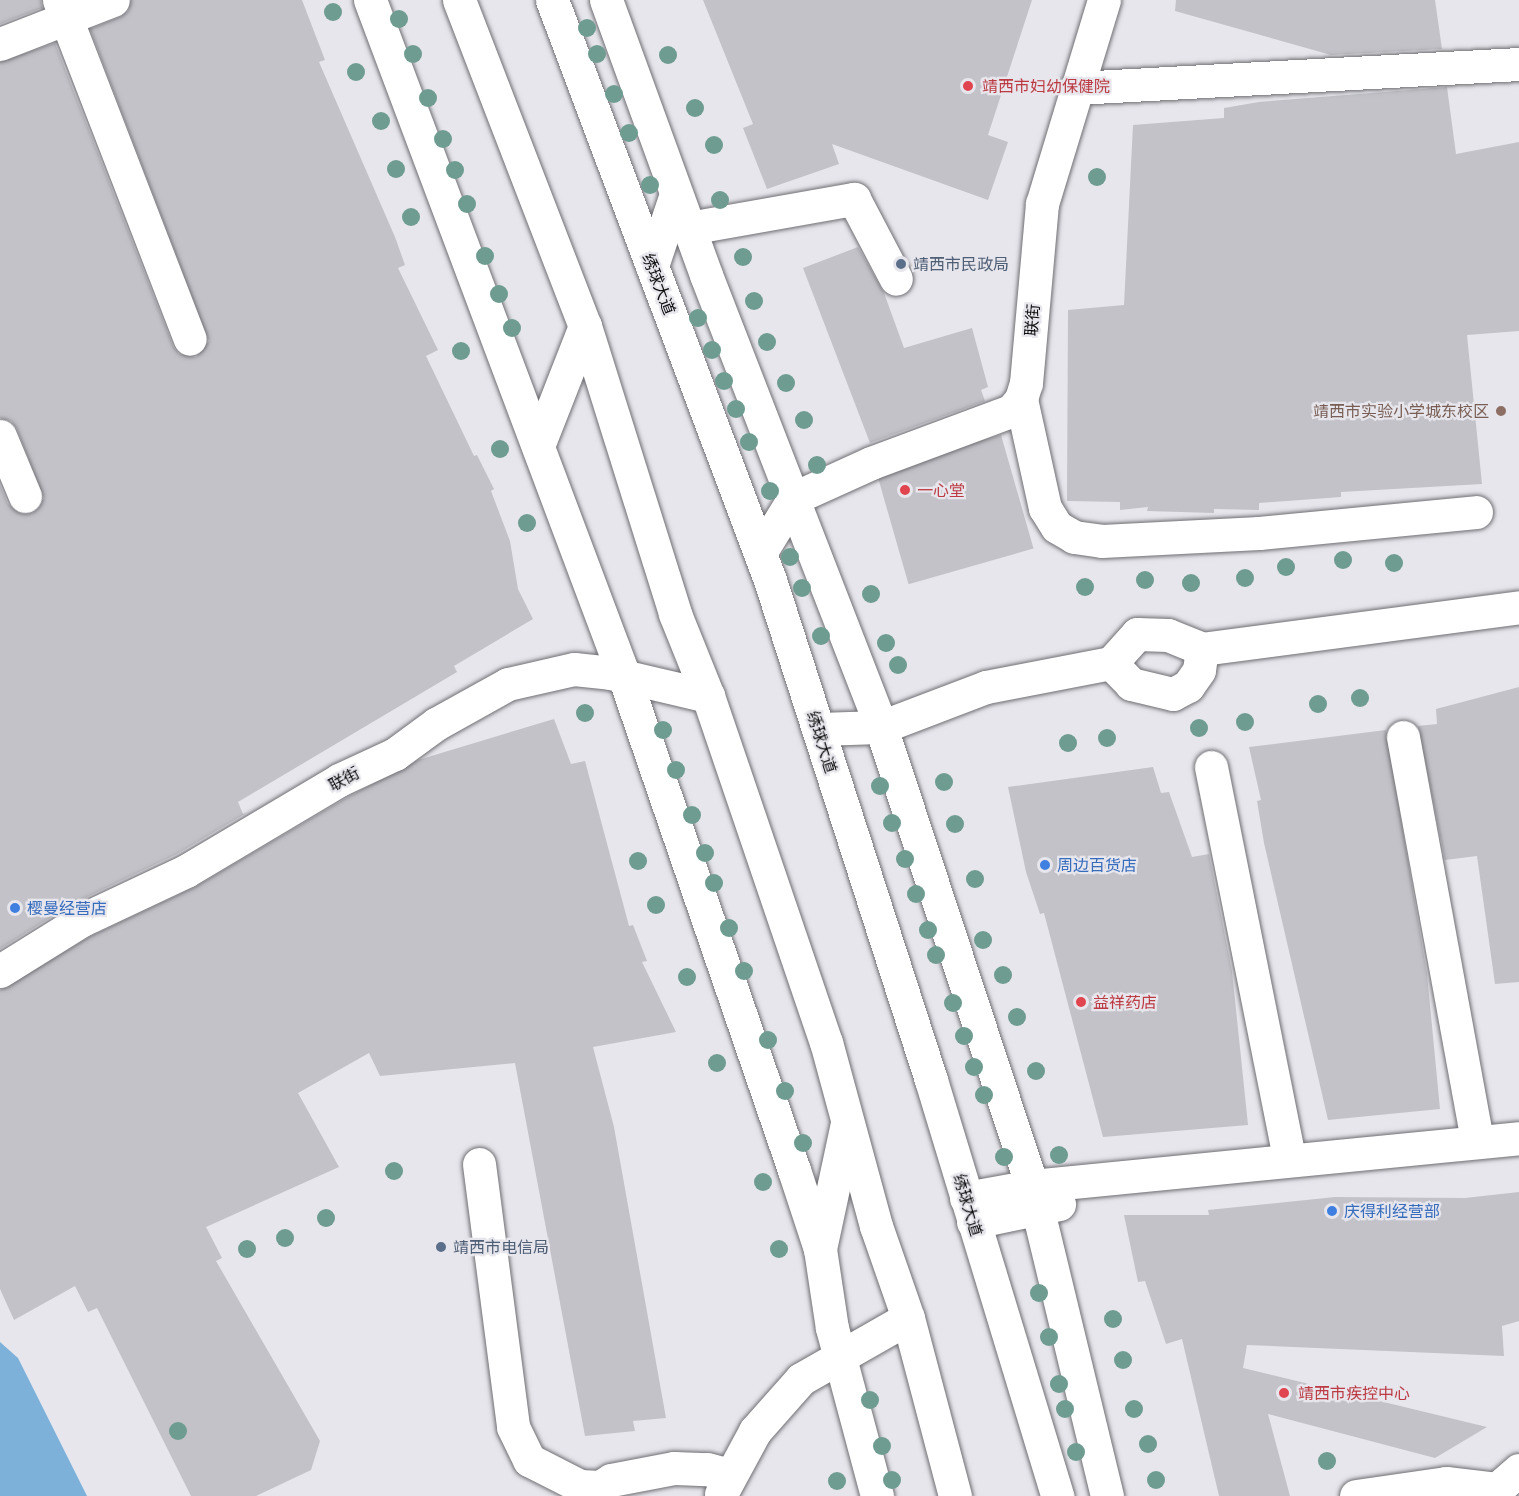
<!DOCTYPE html>
<meta charset="utf-8">
<style>
body{margin:0}
#map{position:relative;width:1519px;height:1496px;overflow:hidden;background:#e6e6ec;font-family:Mulish,"Noto Sans SC",sans-serif}
div>[style]{position:absolute}
.water>*{inset:0;background:#7eb1d9}
.building>*{inset:0;background:#c2c2c8;transform-origin:0 0}
.roads{filter:drop-shadow(0 0 2px #6e6e73) drop-shadow(0 0 2px #6e6e73)}
.minor>*{height:33px;margin:-16.5px;padding:0 16.5px;transform-origin:16.5px;border-radius:16.5px;background:#fff}
.major>*{height:33px;margin:-16.5px;padding:0 16.5px;transform-origin:16.5px;border-radius:16.5px;background:#fff}
.trees>*{width:18px;height:18px;margin:-9px;border-radius:50%;background:#6e9c90}
.dots>*{width:16px;height:16px;translate:-50% -50%;box-sizing:border-box;border:3px solid #e6e6ec;border-radius:50%}
span{translate:-50% -50%;white-space:nowrap;text-align:center;line-height:1.15;-webkit-text-stroke:4.5px #e6e6ec;paint-order:stroke}
.health-label{font-size:16px;color:#be3a42}
.left{translate:0 -50%;text-align:left}
.service-label{font-size:16px;color:#4e5e75}
.street-label{font-size:16px;color:#0d0d0e}
.education-label{font-size:16px;color:#785e54}
.right{translate:-100% -50%;text-align:right}
.shop-label{font-size:16px;color:#366cbe}
</style>
<div id="map">
<div class="water">
<div style="clip-path:polygon(0 1342px,18px 1358px,87px 1496px,0 1496px)"></div>
</div>
<div class="building">
<div style="clip-path:polygon(0 0,41px 0,42px 8px,0 24px)"></div>
<div style="clip-path:polygon(131px 0,302px 0,325px 60px,319px 62px,395px 237px,405px 265px,398px 268px,438px 350px,426px 356px,474px 456px,477px 455px,494px 489px,491px 491px,510px 541px,518px 589px,533px 619px,454px 666px,457px 672px,238px 802px,243px 814px,248px 812px,177px 854px,72px 904px,0 949px,0 485px,8px 504px,22px 514px,33px 513px,44px 498px,17px 429px,11px 421px,0 418px,0 62px,55px 43px,173px 346px,179px 354px,196px 357px,209px 341px,90px 29px,120px 17px,128px 11px)"></div>
<div style="clip-path:polygon(703px 0,1032px 0,988px 135px,1008px 142px,988px 200px,832px 144px,839px 164px,767px 189px,743px 128px,753px 124px)"></div>
<div style="clip-path:polygon(1176px 0,1435px 0,1442px 49px,1331px 55px,1175px 11px)"></div>
<div style="clip-path:polygon(1447px 87px,1456px 154px,1519px 142px,1519px 331px,1467px 335px,1482px 484px,1341px 492px,1341px 497px,1259px 503px,1259px 510px,1214px 509px,1214px 513px,1147px 511px,1148px 507px,1120px 510px,1120px 502px,1067px 501px,1068px 310px,1124px 305px,1133px 125px,1224px 118px,1224px 108px,1259px 102px)"></div>
<div style="clip-path:polygon(858px 247px,884px 293px,904px 348px,972px 328px,988px 387px,981px 390px,985px 401px,870px 443px,803px 268px)"></div>
<div style="left:1001px;top:435px;width:118px;height:130px;rotate:74deg"></div>
<div style="clip-path:polygon(1519px 687px,1519px 982px,1495px 984px,1477px 856px,1445px 860px,1418px 726px,1437px 724px,1436px 709px)"></div>
<div style="clip-path:polygon(554px 719px,571px 764px,585px 761px,629px 926px,633px 925px,647px 961px,642px 962px,676px 1032px,593px 1047px,614px 1127px,666px 1418px,633px 1421px,635px 1431px,585px 1436px,515px 1063px,380px 1076px,369px 1053px,298px 1093px,339px 1167px,206px 1227px,222px 1258px,216px 1261px,320px 1441px,311px 1470px,256px 1496px,191px 1496px,97px 1308px,88px 1312px,75px 1286px,14px 1320px,0 1289px,0 990px,91px 936px,195px 887px,348px 797px,418px 760px)"></div>
<div style="clip-path:polygon(1386px 730px,1427px 974px,1440px 1109px,1328px 1120px,1264px 843px,1257px 801px,1261px 800px,1249px 747px)"></div>
<div style="clip-path:polygon(1153px 767px,1161px 793px,1169px 792px,1192px 857px,1209px 854px,1232px 971px,1248px 1125px,1103px 1137px,1044px 913px,1040px 914px,1026px 872px,1008px 787px)"></div>
<div style="clip-path:polygon(1519px 1192px,1519px 1321px,1502px 1326px,1504px 1356px,1247px 1345px,1243px 1368px,1487px 1427px,1435px 1458px,1268px 1414px,1290px 1496px,1219px 1496px,1182px 1339px,1166px 1344px,1145px 1281px,1138px 1282px,1124px 1215px,1209px 1215px,1208px 1210px,1335px 1197px,1465px 1198px)"></div>
</div>
<div class="roads">
<div class="minor">
<div style="left:59px;top:0;width:363px;rotate:68.9deg"></div>
<div style="left:370px;top:0;width:722px;rotate:69.41deg"></div>
<div style="left:624px;top:676px;width:522px;rotate:71.01deg"></div>
<div style="left:794px;top:1170px;width:83px;rotate:71.8deg"></div>
<div style="left:820px;top:1249px;width:80px;rotate:81.4deg"></div>
<div style="left:832px;top:1328px;width:174px;rotate:75deg"></div>
<div style="left:606px;top:0;width:293px;rotate:70deg"></div>
<div style="left:706px;top:275px;width:485px;rotate:68.8deg"></div>
<div style="left:881px;top:727px;width:483px;rotate:71.8deg"></div>
<div style="left:1032px;top:1186px;width:319px;rotate:76.4deg"></div>
<div style="left:0;top:44px;width:121px;rotate:-21.3deg"></div>
<div style="left:1076px;top:88px;width:444px;rotate:-3.1deg"></div>
<div style="left:689px;top:228px;width:168px;rotate:-10deg"></div>
<div style="left:854px;top:199px;width:90px;rotate:62.3deg"></div>
<div style="left:652px;top:266px;width:76px;rotate:-71.6deg"></div>
<div style="left:1021px;top:399px;width:112px;rotate:77.6deg"></div>
<div style="left:1045px;top:508px;width:22px;rotate:58deg"></div>
<div style="left:1057px;top:527px;width:20px;rotate:30deg"></div>
<div style="left:1074px;top:537px;width:28px;rotate:8deg"></div>
<div style="left:1102px;top:541px;width:157px;rotate:-2.9deg"></div>
<div style="left:1259px;top:533px;width:218px;rotate:-5.5deg"></div>
<div style="left:0;top:436px;width:65px;rotate:67.4deg"></div>
<div style="left:538px;top:446px;width:129px;rotate:-68.6deg"></div>
<div style="left:760px;top:553px;width:65px;rotate:-58.3deg"></div>
<div style="left:794px;top:498px;width:85px;rotate:-24.4deg"></div>
<div style="left:871px;top:463px;width:149px;rotate:-20.4deg"></div>
<div style="left:1011px;top:411px;width:16px;rotate:-50deg"></div>
<div style="left:1021px;top:399px;width:17px;rotate:-73deg"></div>
<div style="left:1026px;top:383px;width:180px;rotate:-84.9deg"></div>
<div style="left:1042px;top:204px;width:213px;rotate:-73.1deg"></div>
<div style="left:1111px;top:663px;width:29px;rotate:46deg"></div>
<div style="left:1131px;top:684px;width:43px;rotate:13.4deg"></div>
<div style="left:1173px;top:694px;width:17px;rotate:-28deg"></div>
<div style="left:1188px;top:686px;width:19px;rotate:-55deg"></div>
<div style="left:1199px;top:670px;width:21px;rotate:-82deg"></div>
<div style="left:818px;top:729px;width:63px;rotate:-1.8deg"></div>
<div style="left:881px;top:727px;width:112px;rotate:-20.9deg"></div>
<div style="left:986px;top:687px;width:127px;rotate:-10.9deg"></div>
<div style="left:1111px;top:663px;width:39px;rotate:-48deg"></div>
<div style="left:1137px;top:634px;width:31px;rotate:2deg"></div>
<div style="left:1168px;top:635px;width:37px;rotate:22deg"></div>
<div style="left:1202px;top:649px;width:320px;rotate:-7.5deg"></div>
<div style="left:1403px;top:737px;width:410px;rotate:79.6deg"></div>
<div style="left:1211px;top:767px;width:399px;rotate:78.7deg"></div>
<div style="left:0;top:971px;width:97px;rotate:-31.9deg"></div>
<div style="left:82px;top:920px;width:115px;rotate:-25.2deg"></div>
<div style="left:186px;top:871px;width:178px;rotate:-30.7deg"></div>
<div style="left:339px;top:780px;width:62px;rotate:-24.9deg"></div>
<div style="left:395px;top:754px;width:51px;rotate:-36.2deg"></div>
<div style="left:436px;top:724px;width:82px;rotate:-29.1deg"></div>
<div style="left:508px;top:684px;width:68px;rotate:-12.8deg"></div>
<div style="left:574px;top:669px;width:36px;rotate:6deg"></div>
<div style="left:610px;top:673px;width:101px;rotate:13.2deg"></div>
<div style="left:479px;top:1164px;width:265px;rotate:82.6deg"></div>
<div style="left:513px;top:1427px;width:37px;rotate:64deg"></div>
<div style="left:529px;top:1460px;width:57px;rotate:27deg"></div>
<div style="left:580px;top:1486px;width:20px;rotate:3deg"></div>
<div style="left:600px;top:1487px;width:13px;rotate:-32deg"></div>
<div style="left:611px;top:1480px;width:64px;rotate:-10.8deg"></div>
<div style="left:674px;top:1468px;width:33px;rotate:2deg"></div>
<div style="left:707px;top:1469px;width:24px;rotate:15deg"></div>
<div style="left:966px;top:1198px;width:67px;rotate:-10.3deg"></div>
<div style="left:1032px;top:1186px;width:489px;rotate:-5.6deg"></div>
<div style="left:973px;top:1222px;width:88px;rotate:-11.8deg"></div>
<div style="left:820px;top:1249px;width:129px;rotate:-77.9deg"></div>
<div style="left:721px;top:1494px;width:72px;rotate:-61.6deg"></div>
<div style="left:755px;top:1431px;width:69px;rotate:-48.5deg"></div>
<div style="left:801px;top:1379px;width:123px;rotate:-29.7deg"></div>
<div style="left:1356px;top:1496px;width:91px;rotate:-8.2deg"></div>
<div style="left:1446px;top:1483px;width:51px;rotate:6.7deg"></div>
<div style="left:1497px;top:1489px;width:29px;rotate:-41deg"></div>
</div>
<div class="major">
<div style="left:459px;top:0;width:350px;rotate:68.9deg"></div>
<div style="left:585px;top:326px;width:302px;rotate:72.6deg"></div>
<div style="left:675px;top:614px;width:88px;rotate:68.1deg"></div>
<div style="left:708px;top:696px;width:366px;rotate:71.2deg"></div>
<div style="left:826px;top:1042px;width:191px;rotate:74.8deg"></div>
<div style="left:876px;top:1226px;width:97px;rotate:70.8deg"></div>
<div style="left:908px;top:1318px;width:184px;rotate:75.2deg"></div>
<div style="left:552px;top:0;width:620px;rotate:69.4deg"></div>
<div style="left:770px;top:580px;width:525px;rotate:72.15deg"></div>
<div style="left:931px;top:1080px;width:435px;rotate:73.1deg"></div>
</div>
</div>
<div class="trees">
<div style="left:333px;top:12px"></div>
<div style="left:399px;top:19px"></div>
<div style="left:587px;top:28px"></div>
<div style="left:413px;top:54px"></div>
<div style="left:597px;top:54px"></div>
<div style="left:668px;top:55px"></div>
<div style="left:356px;top:72px"></div>
<div style="left:614px;top:94px"></div>
<div style="left:428px;top:98px"></div>
<div style="left:695px;top:108px"></div>
<div style="left:381px;top:121px"></div>
<div style="left:629px;top:133px"></div>
<div style="left:443px;top:139px"></div>
<div style="left:714px;top:145px"></div>
<div style="left:396px;top:169px"></div>
<div style="left:455px;top:170px"></div>
<div style="left:1097px;top:177px"></div>
<div style="left:650px;top:185px"></div>
<div style="left:720px;top:200px"></div>
<div style="left:467px;top:204px"></div>
<div style="left:411px;top:217px"></div>
<div style="left:485px;top:256px"></div>
<div style="left:743px;top:257px"></div>
<div style="left:499px;top:294px"></div>
<div style="left:754px;top:301px"></div>
<div style="left:698px;top:318px"></div>
<div style="left:512px;top:328px"></div>
<div style="left:767px;top:342px"></div>
<div style="left:712px;top:350px"></div>
<div style="left:461px;top:351px"></div>
<div style="left:724px;top:381px"></div>
<div style="left:786px;top:383px"></div>
<div style="left:736px;top:409px"></div>
<div style="left:804px;top:420px"></div>
<div style="left:749px;top:442px"></div>
<div style="left:500px;top:449px"></div>
<div style="left:817px;top:465px"></div>
<div style="left:770px;top:491px"></div>
<div style="left:527px;top:523px"></div>
<div style="left:790px;top:557px"></div>
<div style="left:1343px;top:560px"></div>
<div style="left:1394px;top:563px"></div>
<div style="left:1286px;top:567px"></div>
<div style="left:1245px;top:578px"></div>
<div style="left:1145px;top:580px"></div>
<div style="left:1191px;top:583px"></div>
<div style="left:1085px;top:587px"></div>
<div style="left:802px;top:588px"></div>
<div style="left:871px;top:594px"></div>
<div style="left:821px;top:636px"></div>
<div style="left:886px;top:643px"></div>
<div style="left:898px;top:665px"></div>
<div style="left:1360px;top:698px"></div>
<div style="left:1318px;top:704px"></div>
<div style="left:585px;top:713px"></div>
<div style="left:1245px;top:722px"></div>
<div style="left:1199px;top:728px"></div>
<div style="left:663px;top:730px"></div>
<div style="left:1107px;top:738px"></div>
<div style="left:1068px;top:743px"></div>
<div style="left:676px;top:770px"></div>
<div style="left:944px;top:782px"></div>
<div style="left:880px;top:786px"></div>
<div style="left:692px;top:815px"></div>
<div style="left:892px;top:823px"></div>
<div style="left:955px;top:824px"></div>
<div style="left:705px;top:853px"></div>
<div style="left:905px;top:859px"></div>
<div style="left:638px;top:861px"></div>
<div style="left:975px;top:879px"></div>
<div style="left:714px;top:883px"></div>
<div style="left:916px;top:894px"></div>
<div style="left:656px;top:905px"></div>
<div style="left:729px;top:928px"></div>
<div style="left:928px;top:930px"></div>
<div style="left:983px;top:940px"></div>
<div style="left:936px;top:955px"></div>
<div style="left:744px;top:971px"></div>
<div style="left:1003px;top:975px"></div>
<div style="left:687px;top:977px"></div>
<div style="left:953px;top:1003px"></div>
<div style="left:1017px;top:1017px"></div>
<div style="left:964px;top:1036px"></div>
<div style="left:768px;top:1040px"></div>
<div style="left:717px;top:1063px"></div>
<div style="left:974px;top:1067px"></div>
<div style="left:1036px;top:1071px"></div>
<div style="left:785px;top:1091px"></div>
<div style="left:984px;top:1095px"></div>
<div style="left:803px;top:1143px"></div>
<div style="left:1059px;top:1155px"></div>
<div style="left:1004px;top:1157px"></div>
<div style="left:394px;top:1171px"></div>
<div style="left:763px;top:1182px"></div>
<div style="left:326px;top:1218px"></div>
<div style="left:285px;top:1238px"></div>
<div style="left:247px;top:1249px"></div>
<div style="left:779px;top:1249px"></div>
<div style="left:1039px;top:1293px"></div>
<div style="left:1113px;top:1319px"></div>
<div style="left:1049px;top:1337px"></div>
<div style="left:1123px;top:1360px"></div>
<div style="left:1059px;top:1384px"></div>
<div style="left:870px;top:1400px"></div>
<div style="left:1065px;top:1409px"></div>
<div style="left:1134px;top:1409px"></div>
<div style="left:178px;top:1431px"></div>
<div style="left:1148px;top:1444px"></div>
<div style="left:882px;top:1446px"></div>
<div style="left:1076px;top:1452px"></div>
<div style="left:1327px;top:1461px"></div>
<div style="left:892px;top:1480px"></div>
<div style="left:1156px;top:1480px"></div>
<div style="left:837px;top:1481px"></div>
</div>
<div class="dots">
<div style="left:968px;top:86px;background:#e0444e"></div>
<div style="left:901px;top:264px;background:#5c6f8a"></div>
<div style="left:1501px;top:411px;background:#8d6e63"></div>
<div style="left:905px;top:490px;background:#e0444e"></div>
<div style="left:1045px;top:865px;background:#3f7fe0"></div>
<div style="left:15px;top:908px;background:#3f7fe0"></div>
<div style="left:1081px;top:1002px;background:#e0444e"></div>
<div style="left:1332px;top:1211px;background:#3f7fe0"></div>
<div style="left:441px;top:1247px;background:#5c6f8a"></div>
<div style="left:1284px;top:1393px;background:#e0444e"></div>
</div>
<div class="health-label">
<span class="left" style="left:982px;top:86px">靖西市妇幼保健院</span>
<span class="left" style="left:917px;top:490px">一心堂</span>
<span class="left" style="left:1093px;top:1002px">益祥药店</span>
<span class="left" style="left:1298px;top:1393px">靖西市疾控中心</span>
</div>
<div class="service-label">
<span class="left" style="left:913px;top:264px">靖西市民政局</span>
<span class="left" style="left:453px;top:1247px">靖西市电信局</span>
</div>
<div class="street-label">
<span style="left:659px;top:284px;rotate:69deg">绣球大道</span>
<span style="left:1032px;top:320px;rotate:-85deg">联街</span>
<span style="left:822px;top:742px;rotate:72deg">绣球大道</span>
<span style="left:344px;top:779px;rotate:-28deg">联街</span>
<span style="left:968px;top:1205px;rotate:73deg">绣球大道</span>
</div>
<div class="education-label">
<span class="right" style="left:1489px;top:411px">靖西市实验小学城东校区</span>
</div>
<div class="shop-label">
<span class="left" style="left:1057px;top:865px">周边百货店</span>
<span class="left" style="left:27px;top:908px">樱曼经营店</span>
<span class="left" style="left:1344px;top:1211px">庆得利经营部</span>
</div>
</div>
